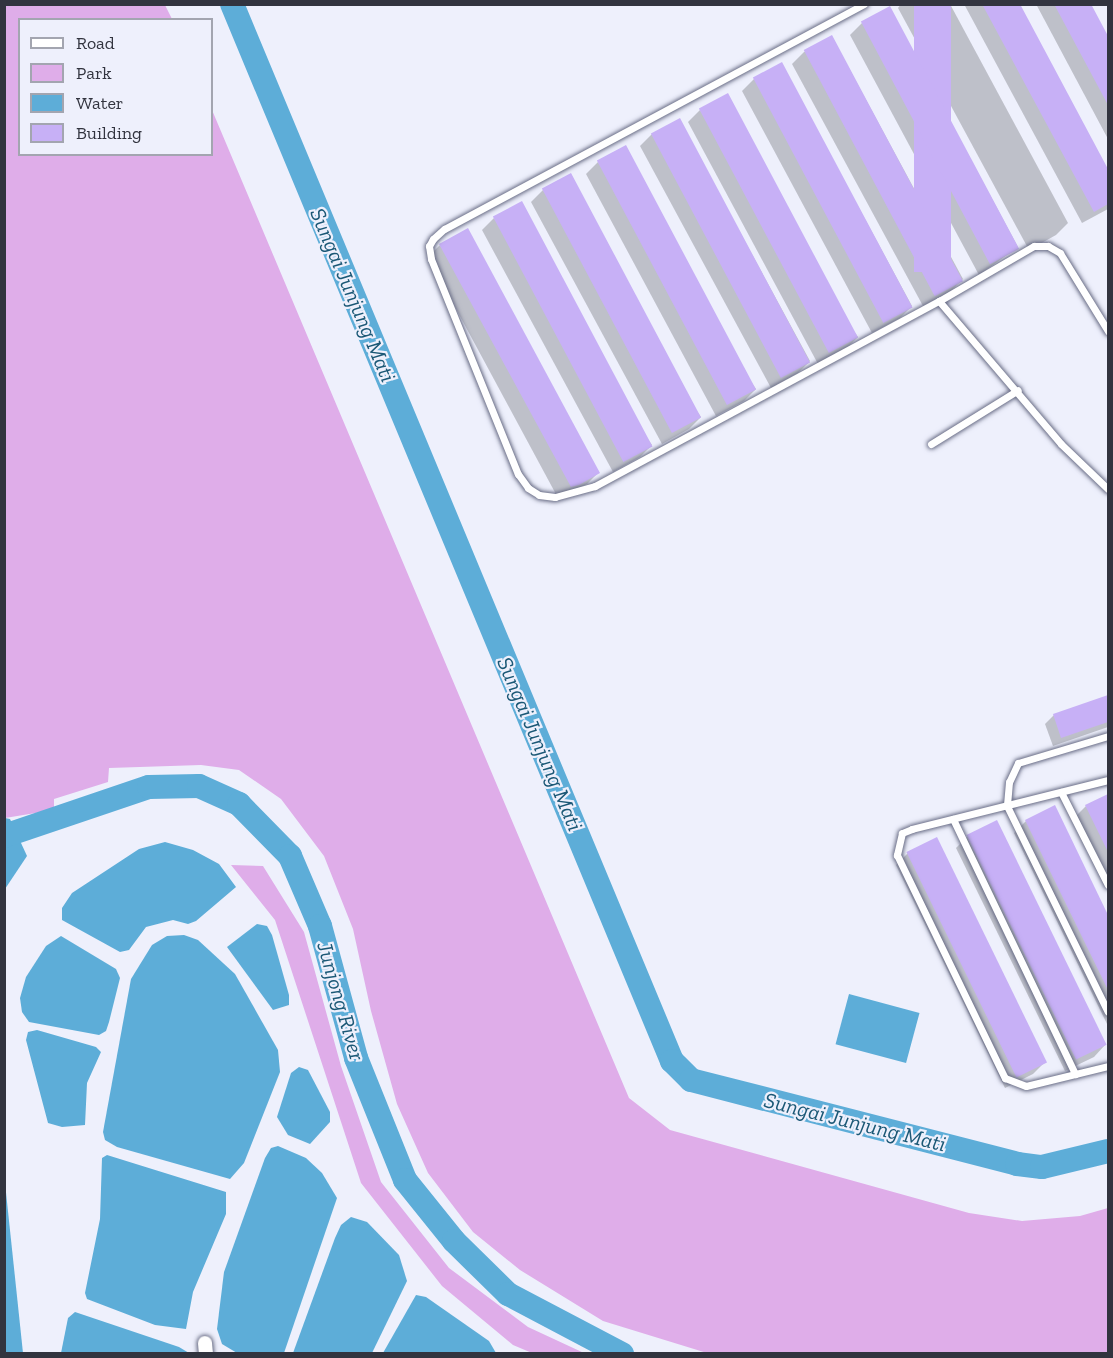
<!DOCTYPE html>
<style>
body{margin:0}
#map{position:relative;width:1113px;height:1358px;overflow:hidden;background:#eef0fc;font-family:"Zilla Slab",serif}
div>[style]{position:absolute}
.green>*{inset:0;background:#dfade9}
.water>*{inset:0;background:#5dadd8;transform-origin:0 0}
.shadow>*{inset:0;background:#0003}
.river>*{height:24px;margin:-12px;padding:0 12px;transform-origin:12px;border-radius:12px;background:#5dadd8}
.building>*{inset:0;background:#c7b0f6;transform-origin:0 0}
.roads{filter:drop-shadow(0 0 2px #696d86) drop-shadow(0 0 2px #696d86)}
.lane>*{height:7px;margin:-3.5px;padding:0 3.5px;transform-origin:3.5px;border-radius:3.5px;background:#fff}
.street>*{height:14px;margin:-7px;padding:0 7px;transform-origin:7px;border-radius:7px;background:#fff}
span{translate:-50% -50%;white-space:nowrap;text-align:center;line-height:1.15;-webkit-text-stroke:4.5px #eef0fc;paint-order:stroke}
.water-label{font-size:22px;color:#1b5876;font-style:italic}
.frame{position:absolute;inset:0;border:6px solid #32343f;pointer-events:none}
.legend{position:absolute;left:18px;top:18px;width:195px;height:138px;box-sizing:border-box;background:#eef0fc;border:2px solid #a3a5b0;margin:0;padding:8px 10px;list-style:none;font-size:18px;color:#32343f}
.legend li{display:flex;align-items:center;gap:12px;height:30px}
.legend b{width:30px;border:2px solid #a3a5b0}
</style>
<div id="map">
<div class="green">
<div style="clip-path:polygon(5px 5px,165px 5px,172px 19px,20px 20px,20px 154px,212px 154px,212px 110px,629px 1098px,670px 1130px,969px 1213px,1022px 1221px,1080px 1216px,1108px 1208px,1108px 1353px,707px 1353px,603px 1321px,520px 1270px,473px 1232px,428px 1173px,397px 1104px,371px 1011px,353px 929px,324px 856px,281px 799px,239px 770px,201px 765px,109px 768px,108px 782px,54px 799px,54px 810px,5px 818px)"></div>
<div style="clip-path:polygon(231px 865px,263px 866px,304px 932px,341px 1066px,381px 1182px,449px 1268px,528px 1327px,584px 1353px,532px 1353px,513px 1345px,442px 1286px,361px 1183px,275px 920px)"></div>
</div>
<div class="water">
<div style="clip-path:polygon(5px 818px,10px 819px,27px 856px,5px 889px)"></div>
<div style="clip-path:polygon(165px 842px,193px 850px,219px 864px,236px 887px,196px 921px,188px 924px,173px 920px,146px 927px,129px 950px,120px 952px,62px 920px,62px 908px,72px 893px,139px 849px)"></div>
<div style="clip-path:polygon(257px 924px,267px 926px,272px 935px,289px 995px,289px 1005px,273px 1010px,227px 947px)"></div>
<div style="clip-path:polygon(184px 935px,198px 940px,235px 974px,278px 1050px,280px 1072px,244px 1163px,230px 1179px,117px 1147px,105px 1140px,103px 1132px,131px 979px,152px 945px,167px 936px)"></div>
<div style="clip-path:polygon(61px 936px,116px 969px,120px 978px,109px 1022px,106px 1031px,99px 1035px,29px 1022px,22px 1012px,20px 998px,26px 977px,46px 946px)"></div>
<div style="left:849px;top:994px;width:73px;height:52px;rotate:15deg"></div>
<div style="clip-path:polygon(37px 1030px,96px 1047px,101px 1052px,87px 1083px,85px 1125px,62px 1127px,48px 1123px,26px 1040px,28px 1032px)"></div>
<div style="clip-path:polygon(299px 1067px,308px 1070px,330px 1112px,330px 1122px,310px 1144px,288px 1135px,277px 1117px,291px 1073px)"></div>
<div style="clip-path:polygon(278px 1146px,306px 1158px,322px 1173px,337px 1198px,284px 1353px,237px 1353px,222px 1344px,217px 1329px,224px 1272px,265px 1158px,271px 1148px)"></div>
<div style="clip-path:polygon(107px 1155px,226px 1192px,226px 1214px,193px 1292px,186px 1329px,155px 1325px,87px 1299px,85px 1293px,100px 1219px,102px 1158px)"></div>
<div style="clip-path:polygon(5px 1183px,23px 1353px,5px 1353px)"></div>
<div style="clip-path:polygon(351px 1217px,367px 1222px,399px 1255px,407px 1281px,372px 1353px,293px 1353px,335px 1238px,341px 1225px)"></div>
<div style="clip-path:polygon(416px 1295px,426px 1297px,489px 1341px,496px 1353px,383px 1353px)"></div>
<div style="clip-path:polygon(75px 1312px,179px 1347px,189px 1353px,61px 1353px,68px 1318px)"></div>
</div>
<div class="shadow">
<div style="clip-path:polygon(901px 4px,950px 4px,1068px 223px,1056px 235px,1029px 250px,898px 8px)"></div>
<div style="clip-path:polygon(964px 4px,1018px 4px,1108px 172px,1108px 209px,1082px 223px)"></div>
<div style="clip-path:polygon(1036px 4px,1090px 4px,1108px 39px,1108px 139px)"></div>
<div style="clip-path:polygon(889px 8px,1018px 247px,979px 275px,850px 35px,862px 23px)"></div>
<div style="clip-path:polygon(832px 37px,963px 279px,951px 291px,923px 306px,792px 64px,804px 52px)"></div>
<div style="clip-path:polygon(781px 64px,912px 306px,900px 318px,872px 333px,742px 91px,754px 79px)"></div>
<div style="clip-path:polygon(700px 110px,858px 337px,846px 349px,818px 364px,688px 122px)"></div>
<div style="clip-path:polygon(679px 120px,810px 361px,798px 373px,771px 388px,640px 146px,652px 134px)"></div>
<div style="clip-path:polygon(598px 162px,756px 389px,744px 401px,716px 416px,586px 174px)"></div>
<div style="clip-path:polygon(543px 190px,701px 417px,689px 429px,662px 444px,531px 202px)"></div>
<div style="clip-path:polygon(494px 218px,652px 445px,640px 457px,613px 472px,482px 230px)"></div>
<div style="clip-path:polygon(440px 245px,599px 472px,587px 484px,558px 498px,428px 257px)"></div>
<div style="clip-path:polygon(1108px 696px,1108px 727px,1053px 746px,1045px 724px,1054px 715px)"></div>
<div style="clip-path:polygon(1108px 795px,1108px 888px,1074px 818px,1086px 806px)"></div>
<div style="clip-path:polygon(1054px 807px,1108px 918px,1108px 1026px,1014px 833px,1026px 821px)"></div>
<div style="clip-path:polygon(968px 836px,1105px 1045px,1094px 1057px,1065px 1071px,956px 848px)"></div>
<div style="clip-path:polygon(908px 853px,1045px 1062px,1033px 1074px,1005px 1088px,896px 865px)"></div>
</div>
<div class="river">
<div style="left:232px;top:4px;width:1145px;rotate:67.4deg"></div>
<div style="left:672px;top:1061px;width:27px;rotate:45deg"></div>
<div style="left:691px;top:1080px;width:337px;rotate:14.4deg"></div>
<div style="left:1017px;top:1164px;width:25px;rotate:7deg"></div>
<div style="left:1042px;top:1167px;width:68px;rotate:-13.6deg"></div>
<div style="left:4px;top:836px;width:153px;rotate:-18.7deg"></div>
<div style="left:149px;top:787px;width:50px;rotate:-1.1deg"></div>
<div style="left:199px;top:786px;width:44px;rotate:24.2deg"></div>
<div style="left:239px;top:804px;width:73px;rotate:45.6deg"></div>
<div style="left:290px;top:856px;width:76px;rotate:66.8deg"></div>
<div style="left:320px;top:926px;width:137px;rotate:74.7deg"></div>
<div style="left:356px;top:1058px;width:131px;rotate:68.1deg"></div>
<div style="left:405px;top:1180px;width:78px;rotate:51.2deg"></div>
<div style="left:454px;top:1241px;width:76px;rotate:44.5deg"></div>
<div style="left:508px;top:1294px;width:129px;rotate:27.8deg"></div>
</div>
<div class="building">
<div style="left:914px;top:4px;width:37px;height:268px"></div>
<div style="clip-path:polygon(982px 4px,1020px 4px,1108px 169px,1108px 204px,1094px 212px)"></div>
<div style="clip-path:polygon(1054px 4px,1091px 4px,1108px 36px,1108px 105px)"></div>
<div style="left:890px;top:6px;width:275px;height:33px;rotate:62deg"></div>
<div style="left:832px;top:35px;width:279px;height:32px;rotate:62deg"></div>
<div style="left:782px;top:62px;width:278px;height:33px;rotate:62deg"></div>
<div style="left:728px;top:93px;width:277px;height:33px;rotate:62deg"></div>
<div style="left:680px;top:118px;width:277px;height:33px;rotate:62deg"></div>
<div style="left:626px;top:145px;width:277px;height:33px;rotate:62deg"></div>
<div style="left:571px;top:173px;width:277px;height:33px;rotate:62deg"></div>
<div style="left:522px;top:201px;width:278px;height:33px;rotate:62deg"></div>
<div style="clip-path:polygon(468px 228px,600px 473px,579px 485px,571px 487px,439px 244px)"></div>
<div style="clip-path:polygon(1108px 695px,1108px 722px,1061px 738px,1053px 714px)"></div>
<div style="clip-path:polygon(1108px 794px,1108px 852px,1085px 805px)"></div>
<div style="clip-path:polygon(1055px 805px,1108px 915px,1108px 990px,1025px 820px)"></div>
<div style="left:997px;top:820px;width:250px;height:34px;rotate:64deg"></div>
<div style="left:937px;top:837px;width:251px;height:34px;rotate:64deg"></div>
</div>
<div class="roads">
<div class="lane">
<div style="left:864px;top:4px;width:476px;rotate:151.8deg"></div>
<div style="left:444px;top:229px;width:15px;rotate:138deg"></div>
<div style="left:433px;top:239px;width:8px;rotate:120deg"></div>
<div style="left:429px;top:246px;width:13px;rotate:81deg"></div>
<div style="left:431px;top:259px;width:232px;rotate:68deg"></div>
<div style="left:518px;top:474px;width:17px;rotate:54deg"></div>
<div style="left:528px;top:488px;width:13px;rotate:32deg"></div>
<div style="left:539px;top:495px;width:16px;rotate:7deg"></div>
<div style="left:555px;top:497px;width:41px;rotate:-15.4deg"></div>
<div style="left:595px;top:486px;width:391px;rotate:-28.3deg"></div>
<div style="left:939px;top:301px;width:110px;rotate:-30.1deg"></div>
<div style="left:1034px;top:246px;width:14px"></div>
<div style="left:1048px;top:246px;width:14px;rotate:30deg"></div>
<div style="left:1060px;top:253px;width:92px;rotate:58.4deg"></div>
<div style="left:939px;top:301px;width:188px;rotate:49.5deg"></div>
<div style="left:1061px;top:444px;width:65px;rotate:43.8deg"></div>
<div style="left:931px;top:444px;width:102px;rotate:-31.8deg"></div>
<div style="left:1108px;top:736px;width:94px;rotate:163.3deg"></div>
<div style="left:1018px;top:763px;width:21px;rotate:115deg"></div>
<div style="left:1009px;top:782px;width:24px;rotate:95deg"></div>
<div style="left:1007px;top:806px;width:229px;rotate:63.9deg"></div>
<div style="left:1108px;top:780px;width:202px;rotate:166deg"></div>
<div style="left:912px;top:829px;width:11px;rotate:158deg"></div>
<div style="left:902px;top:833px;width:23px;rotate:103deg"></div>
<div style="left:897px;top:855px;width:248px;rotate:64.2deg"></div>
<div style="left:1005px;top:1078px;width:22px;rotate:21deg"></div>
<div style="left:1026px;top:1086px;width:84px;rotate:-13.7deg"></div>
<div style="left:1061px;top:792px;width:104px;rotate:63.2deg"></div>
<div style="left:953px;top:819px;width:283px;rotate:64.4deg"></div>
</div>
<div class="street">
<div style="left:205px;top:1343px;width:11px;rotate:85deg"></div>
</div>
</div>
<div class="water-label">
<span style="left:353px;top:295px;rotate:67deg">Sungai Junjung Mati</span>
<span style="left:540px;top:744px;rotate:67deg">Sungai Junjung Mati</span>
<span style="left:341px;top:1001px;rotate:74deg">Junjong River</span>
<span style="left:855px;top:1122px;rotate:14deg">Sungai Junjung Mati</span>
</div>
<div class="frame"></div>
<ul class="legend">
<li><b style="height:8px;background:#fff"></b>Road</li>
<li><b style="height:16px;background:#dfade9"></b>Park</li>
<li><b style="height:16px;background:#5dadd8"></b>Water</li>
<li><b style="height:16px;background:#c7b0f6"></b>Building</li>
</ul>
</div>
